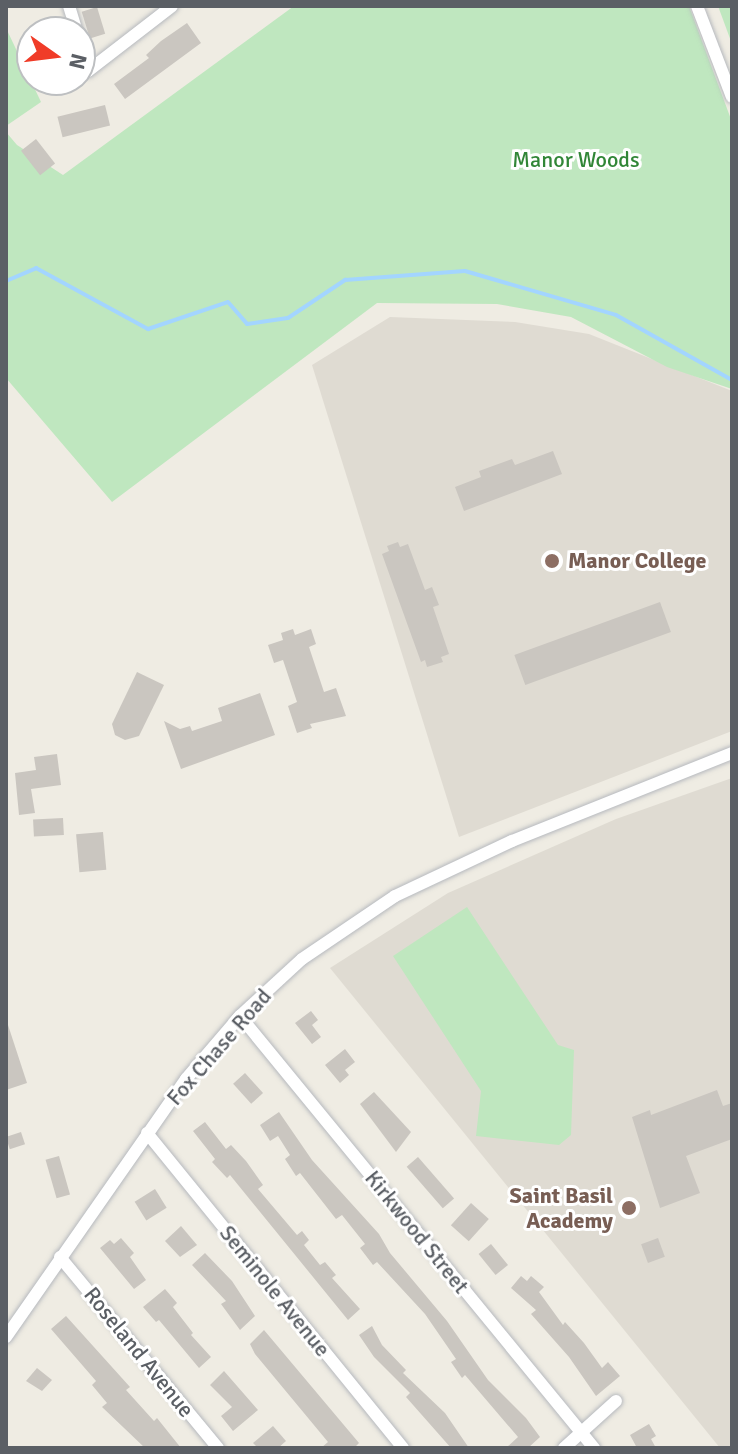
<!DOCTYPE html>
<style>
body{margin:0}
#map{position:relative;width:738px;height:1454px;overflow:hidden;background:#efece3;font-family:Signika,sans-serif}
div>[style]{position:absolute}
.education>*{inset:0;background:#dfdbd2}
.green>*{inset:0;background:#bfe7bf}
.stream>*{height:4px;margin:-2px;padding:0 2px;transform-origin:2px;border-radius:2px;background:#a3d5ff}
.building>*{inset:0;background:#cac6c0;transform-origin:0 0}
.roads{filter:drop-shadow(0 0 2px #b6b9be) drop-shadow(0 0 2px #b6b9be)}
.street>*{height:12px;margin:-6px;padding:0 6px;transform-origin:6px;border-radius:6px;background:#fff}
.dots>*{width:22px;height:22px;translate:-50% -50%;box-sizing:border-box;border:4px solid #fff;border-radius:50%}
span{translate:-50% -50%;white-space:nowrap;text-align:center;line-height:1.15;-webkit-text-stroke:6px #fff;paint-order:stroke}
.park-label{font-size:22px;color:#318637}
.education-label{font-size:22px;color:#785e54;font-weight:700}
.left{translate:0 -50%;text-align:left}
.right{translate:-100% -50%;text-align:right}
.street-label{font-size:22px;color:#5b5f65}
.frame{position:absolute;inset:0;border:8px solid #5b5f65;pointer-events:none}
.north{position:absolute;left:16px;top:16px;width:80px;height:80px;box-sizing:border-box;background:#fff;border:2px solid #bdbfc1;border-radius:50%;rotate:104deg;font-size:22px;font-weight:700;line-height:32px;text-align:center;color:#5b5f65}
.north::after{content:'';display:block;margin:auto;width:28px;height:36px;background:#f03c28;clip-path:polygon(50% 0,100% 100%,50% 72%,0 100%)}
</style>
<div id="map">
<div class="education">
<div style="clip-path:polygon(390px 317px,515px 322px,589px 334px,732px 391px,732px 731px,459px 837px,312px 365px)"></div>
<div style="clip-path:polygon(732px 778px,732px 1448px,720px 1448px,330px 968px,448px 893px,616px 819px)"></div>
</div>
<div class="green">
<div style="clip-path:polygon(294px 6px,689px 6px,732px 122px,732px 389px,667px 367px,571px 317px,497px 304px,377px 303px,112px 502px,6px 378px,6px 132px,17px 145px,63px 175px)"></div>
<div style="clip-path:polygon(718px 6px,732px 6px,732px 44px)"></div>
<div style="clip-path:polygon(6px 28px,41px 102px,6px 126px)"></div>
<div style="clip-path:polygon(467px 907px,558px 1045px,574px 1050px,571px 1135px,559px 1145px,476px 1136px,481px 1091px,393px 956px)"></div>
</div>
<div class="stream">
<div style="left:6px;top:281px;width:33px;rotate:-23deg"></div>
<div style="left:36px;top:268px;width:128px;rotate:28.6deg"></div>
<div style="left:148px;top:329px;width:84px;rotate:-18.6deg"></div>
<div style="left:228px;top:302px;width:29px;rotate:49deg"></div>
<div style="left:247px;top:324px;width:41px;rotate:-8.3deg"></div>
<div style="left:288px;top:318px;width:69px;rotate:-33.7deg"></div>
<div style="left:345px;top:280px;width:120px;rotate:-4.3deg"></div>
<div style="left:465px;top:271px;width:157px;rotate:16.2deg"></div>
<div style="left:616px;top:315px;width:133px;rotate:29.3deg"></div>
</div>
<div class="building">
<div style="left:97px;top:7px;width:28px;height:16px;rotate:73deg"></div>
<div style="clip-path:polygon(187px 23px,201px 43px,125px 99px,114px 84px,149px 58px,146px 55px,161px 41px)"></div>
<div style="left:105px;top:105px;width:21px;height:49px;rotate:76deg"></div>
<div style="left:36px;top:139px;width:31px;height:19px;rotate:52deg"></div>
<div style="clip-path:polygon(553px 451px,562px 474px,464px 511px,455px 487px,481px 477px,479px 471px,512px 459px,515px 465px)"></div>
<div style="clip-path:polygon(398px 542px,400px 547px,408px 544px,425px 590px,432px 587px,439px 605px,433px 607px,449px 654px,441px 657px,443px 662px,427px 667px,425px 660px,421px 662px,382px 554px,389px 551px,387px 546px)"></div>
<div style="left:660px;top:602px;width:32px;height:155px;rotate:70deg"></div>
<div style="clip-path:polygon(293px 629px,295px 635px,311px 629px,316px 644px,309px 647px,324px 692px,336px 688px,346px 716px,310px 724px,312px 728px,297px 733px,288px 706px,297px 702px,283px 660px,274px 663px,268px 645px,283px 640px,281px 633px)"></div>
<div style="clip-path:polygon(137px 672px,164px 685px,139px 736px,125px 740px,115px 735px,112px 724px)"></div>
<div style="clip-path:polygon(260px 693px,275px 735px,181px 769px,164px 721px,180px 729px,190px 726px,192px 731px,222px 721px,218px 708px)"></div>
<div style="clip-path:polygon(57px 754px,61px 785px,31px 789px,35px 813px,19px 815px,15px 773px,36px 770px,34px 757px)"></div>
<div style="left:63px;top:818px;width:17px;height:30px;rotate:87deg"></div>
<div style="left:103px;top:832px;width:38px;height:27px;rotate:85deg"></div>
<div style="clip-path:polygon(311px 1011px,318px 1020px,312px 1025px,321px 1037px,312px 1044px,295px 1023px)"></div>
<div style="clip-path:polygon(8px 1025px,27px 1083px,6px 1090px,6px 1026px)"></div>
<div style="clip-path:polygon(345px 1049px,355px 1062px,345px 1070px,349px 1075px,340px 1083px,325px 1065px)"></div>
<div style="left:245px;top:1073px;width:27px;height:16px;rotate:48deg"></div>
<div style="clip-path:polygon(717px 1090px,723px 1106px,732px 1103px,732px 1139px,686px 1156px,700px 1193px,660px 1208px,632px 1117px,650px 1110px,651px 1115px)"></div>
<div style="clip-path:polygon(374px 1092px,411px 1132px,396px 1152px,360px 1104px)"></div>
<div style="clip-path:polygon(279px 1112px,312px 1160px,379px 1234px,390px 1253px,447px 1321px,488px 1380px,526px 1418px,540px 1437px,528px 1448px,506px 1448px,518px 1437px,465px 1375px,462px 1378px,451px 1362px,456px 1359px,425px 1314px,377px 1262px,373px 1265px,360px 1248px,365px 1244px,342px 1215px,336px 1219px,300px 1173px,296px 1176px,285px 1159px,290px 1155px,278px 1136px,270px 1141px,260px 1125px)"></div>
<div style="clip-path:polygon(205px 1122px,226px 1149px,231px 1145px,246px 1161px,263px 1185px,258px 1189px,297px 1235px,302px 1231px,309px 1240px,304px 1245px,320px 1265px,325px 1262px,336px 1275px,332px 1278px,360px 1309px,348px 1320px,230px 1175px,227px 1178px,212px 1162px,215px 1159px,193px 1131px)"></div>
<div style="left:21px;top:1132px;width:13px;height:16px;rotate:72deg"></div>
<div style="left:59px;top:1156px;width:40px;height:14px;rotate:74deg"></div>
<div style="left:418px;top:1157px;width:55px;height:15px;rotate:49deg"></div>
<div style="left:155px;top:1189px;width:22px;height:24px;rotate:58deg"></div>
<div style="left:471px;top:1203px;width:24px;height:30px;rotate:42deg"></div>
<div style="clip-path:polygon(181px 1226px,197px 1245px,180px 1257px,165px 1241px)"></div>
<div style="clip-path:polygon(121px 1238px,134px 1253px,130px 1257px,146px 1280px,134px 1289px,100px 1248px,110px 1240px,114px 1244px)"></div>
<div style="left:658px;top:1238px;width:20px;height:18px;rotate:70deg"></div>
<div style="left:491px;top:1244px;width:27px;height:16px;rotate:51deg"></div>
<div style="clip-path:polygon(205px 1253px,232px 1281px,255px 1316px,240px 1330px,221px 1304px,226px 1301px,192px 1265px)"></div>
<div style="clip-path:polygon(521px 1276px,527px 1281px,531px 1276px,544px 1287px,539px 1292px,563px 1325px,565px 1322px,584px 1343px,602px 1368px,608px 1362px,620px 1376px,596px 1396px,569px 1357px,531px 1314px,536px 1310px,511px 1288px)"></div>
<div style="clip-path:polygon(165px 1289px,177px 1303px,173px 1307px,193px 1333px,191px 1335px,211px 1357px,199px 1368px,159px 1320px,156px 1322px,143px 1307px)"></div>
<div style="clip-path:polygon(66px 1316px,130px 1387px,126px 1390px,154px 1421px,157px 1418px,181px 1448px,145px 1448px,102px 1407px,107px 1403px,92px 1385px,96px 1381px,51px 1329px)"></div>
<div style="clip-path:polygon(372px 1326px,382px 1345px,406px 1370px,403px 1373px,445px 1413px,469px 1448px,451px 1448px,406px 1397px,410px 1393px,374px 1357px,359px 1335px)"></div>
<div style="clip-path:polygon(264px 1330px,359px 1443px,354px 1448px,321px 1448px,328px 1442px,255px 1354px,250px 1344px)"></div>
<div style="clip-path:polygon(37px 1368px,52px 1380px,42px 1391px,26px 1381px)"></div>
<div style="clip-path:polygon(224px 1371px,258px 1410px,233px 1431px,221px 1416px,232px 1407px,210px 1385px)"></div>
<div style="clip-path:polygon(649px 1424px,656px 1436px,651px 1439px,656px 1448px,637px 1448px,630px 1435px)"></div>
<div style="clip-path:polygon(273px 1426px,286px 1441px,278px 1448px,258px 1448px,253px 1443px)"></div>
</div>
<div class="roads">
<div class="street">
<div style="left:69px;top:6px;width:27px;rotate:73deg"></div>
<div style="left:697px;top:6px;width:97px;rotate:69deg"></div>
<div style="left:80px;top:42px;width:30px;rotate:75deg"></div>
<div style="left:88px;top:71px;width:106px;rotate:-37.7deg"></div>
<div style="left:240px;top:1016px;width:559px;rotate:50.67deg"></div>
<div style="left:147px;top:1133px;width:406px;rotate:50.9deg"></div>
<div style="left:60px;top:1257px;width:248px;rotate:50.4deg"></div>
<div style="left:6px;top:1337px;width:315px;rotate:-55.1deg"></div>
<div style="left:186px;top:1079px;width:83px;rotate:-49.4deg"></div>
<div style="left:240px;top:1016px;width:84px;rotate:-42.6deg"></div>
<div style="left:302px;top:959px;width:112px;rotate:-34.1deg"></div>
<div style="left:395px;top:896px;width:129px;rotate:-25.2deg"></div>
<div style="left:512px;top:841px;width:237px;rotate:-21.8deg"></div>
<div style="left:564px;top:1448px;width:70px;rotate:-42.1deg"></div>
</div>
</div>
<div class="dots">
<div style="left:552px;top:561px;background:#8d6e63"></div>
<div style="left:629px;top:1208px;background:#8d6e63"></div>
</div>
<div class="park-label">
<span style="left:576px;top:160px">Manor Woods</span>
</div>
<div class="education-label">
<span class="left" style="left:568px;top:561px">Manor College</span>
<span class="right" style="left:613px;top:1208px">Saint Basil<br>Academy</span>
</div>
<div class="street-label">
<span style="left:219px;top:1047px;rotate:-49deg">Fox Chase Road</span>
<span style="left:417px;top:1232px;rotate:51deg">Kirkwood Street</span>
<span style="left:275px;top:1291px;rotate:51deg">Seminole Avenue</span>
<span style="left:139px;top:1352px;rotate:51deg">Roseland Avenue</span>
</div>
<div class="frame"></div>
<div class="north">N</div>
</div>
